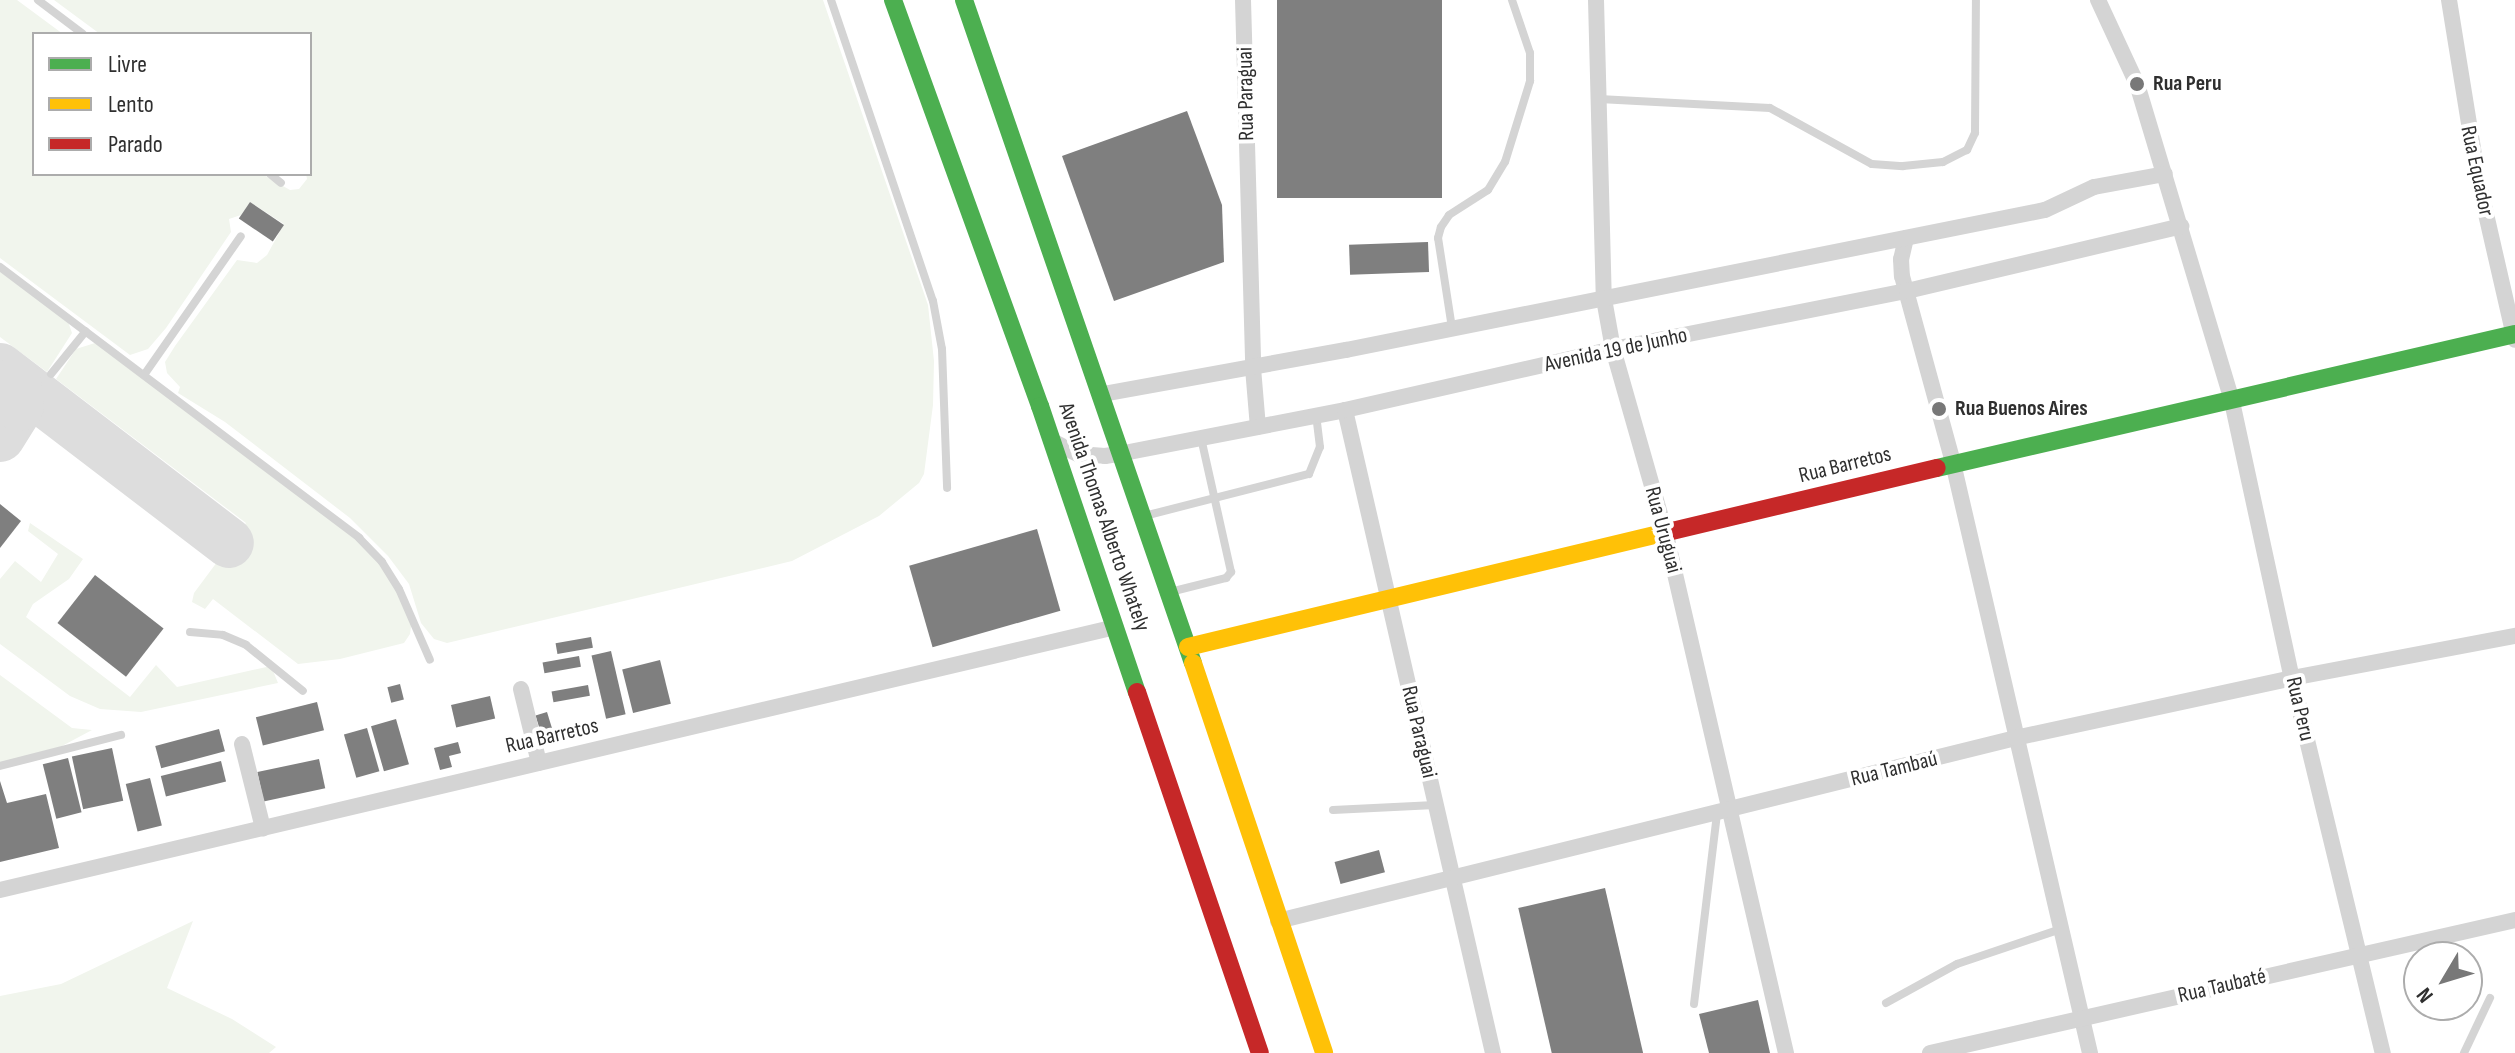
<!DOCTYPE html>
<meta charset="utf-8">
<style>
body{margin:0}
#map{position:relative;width:2515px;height:1053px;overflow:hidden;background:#fff;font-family:"Sofia Sans Condensed",sans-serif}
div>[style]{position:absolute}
.green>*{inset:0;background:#f1f5ed}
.taxiway>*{height:50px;margin:-25px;padding:0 25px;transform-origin:25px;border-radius:25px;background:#ddd}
.building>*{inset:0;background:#7f7f7f;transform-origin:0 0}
.lane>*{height:8px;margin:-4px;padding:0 4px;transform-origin:4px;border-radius:4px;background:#d4d4d4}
.street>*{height:16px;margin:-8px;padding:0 8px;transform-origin:8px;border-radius:8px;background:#d4d4d4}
.fast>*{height:18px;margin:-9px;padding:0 9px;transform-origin:9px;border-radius:9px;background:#4caf50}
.slow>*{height:18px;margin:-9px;padding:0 9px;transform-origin:9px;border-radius:9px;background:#ffc107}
.jam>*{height:18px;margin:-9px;padding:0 9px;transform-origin:9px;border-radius:9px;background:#c62828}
.dots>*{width:22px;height:22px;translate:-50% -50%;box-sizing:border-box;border:4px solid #fff;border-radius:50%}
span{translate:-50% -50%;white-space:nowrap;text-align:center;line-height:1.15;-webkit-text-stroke:8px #fff;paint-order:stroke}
.poi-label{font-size:22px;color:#2f2f2f;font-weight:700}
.left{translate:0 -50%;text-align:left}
.street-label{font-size:22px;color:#2f2f2f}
.legend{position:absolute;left:32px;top:32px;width:280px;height:144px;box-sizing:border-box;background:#fff;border:2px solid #acacac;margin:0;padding:10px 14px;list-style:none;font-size:24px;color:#2f2f2f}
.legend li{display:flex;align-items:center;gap:16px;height:40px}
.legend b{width:40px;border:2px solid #acacac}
.north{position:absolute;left:2403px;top:941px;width:80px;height:80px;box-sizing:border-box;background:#fff;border:2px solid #acacac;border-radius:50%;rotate:232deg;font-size:22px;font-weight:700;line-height:32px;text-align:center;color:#2f2f2f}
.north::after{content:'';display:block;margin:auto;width:28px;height:36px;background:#787878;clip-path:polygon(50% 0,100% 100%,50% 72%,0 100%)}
</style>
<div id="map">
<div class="green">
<div style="clip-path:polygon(0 0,17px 0,63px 34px,34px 34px,34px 174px,262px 174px,290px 190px,299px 189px,307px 179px,306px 174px,310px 174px,310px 34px,100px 34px,54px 0,823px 0,928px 305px,934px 361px,933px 405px,924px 474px,919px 483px,879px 516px,792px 561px,447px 643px,434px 639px,421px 623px,409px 584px,388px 556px,350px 518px,225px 422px,178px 393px,180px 387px,167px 373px,165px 362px,175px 346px,237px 260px,257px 263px,267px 255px,284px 224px,250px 202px,241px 215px,229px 219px,231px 232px,166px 328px,148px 349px,130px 355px,0 258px)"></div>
<div style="clip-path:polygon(0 270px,66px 316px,72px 333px,47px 372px,0 337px)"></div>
<div style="clip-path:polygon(95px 343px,359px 538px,382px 562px,412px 619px,410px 634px,404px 643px,340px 659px,298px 664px,213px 599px,205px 609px,192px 602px,194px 593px,246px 523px,56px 379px,76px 349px)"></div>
<div style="clip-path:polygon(30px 523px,83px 559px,69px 579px,33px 604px,26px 617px,130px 697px,156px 665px,177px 687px,271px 666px,278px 683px,141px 712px,100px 709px,70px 696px,0 644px,0 579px,15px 561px,41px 582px,58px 554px,28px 531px)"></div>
<div style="clip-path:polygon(0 675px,72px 728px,92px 730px,47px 754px,0 765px)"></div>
<div style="clip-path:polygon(193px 921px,167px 988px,232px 1019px,276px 1047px,269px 1053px,0 1053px,0 996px,61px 984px)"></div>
</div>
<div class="taxiway">
<div style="left:0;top:368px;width:288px;rotate:37.4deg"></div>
<div style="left:0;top:437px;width:36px;rotate:-58deg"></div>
<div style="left:19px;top:406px;width:25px;rotate:-97deg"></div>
</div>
<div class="building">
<div style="left:1277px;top:0;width:165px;height:198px"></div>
<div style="clip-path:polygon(1187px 111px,1222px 205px,1224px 262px,1114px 301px,1062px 156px)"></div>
<div style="left:250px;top:202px;width:41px;height:20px;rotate:34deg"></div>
<div style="left:1428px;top:242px;width:30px;height:79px;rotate:88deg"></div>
<div style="clip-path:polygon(0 504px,21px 521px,0 548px)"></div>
<div style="left:1037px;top:529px;width:85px;height:133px;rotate:74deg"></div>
<div style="left:95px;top:575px;width:87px;height:61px;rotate:38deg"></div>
<div style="left:591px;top:637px;width:11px;height:36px;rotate:80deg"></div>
<div style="left:611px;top:651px;width:65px;height:20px;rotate:77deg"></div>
<div style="left:579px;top:656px;width:11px;height:37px;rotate:80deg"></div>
<div style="left:660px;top:660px;width:45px;height:39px;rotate:76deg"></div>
<div style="left:400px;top:684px;width:16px;height:13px;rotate:76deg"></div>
<div style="left:588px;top:685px;width:11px;height:37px;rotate:80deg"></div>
<div style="left:490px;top:696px;width:23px;height:40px;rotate:77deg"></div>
<div style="left:317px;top:702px;width:29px;height:63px;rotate:76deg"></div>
<div style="left:547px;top:712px;width:27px;height:12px;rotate:73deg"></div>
<div style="left:396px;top:719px;width:47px;height:26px;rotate:74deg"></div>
<div style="left:367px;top:728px;width:45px;height:24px;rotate:74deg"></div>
<div style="left:219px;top:729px;width:23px;height:66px;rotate:75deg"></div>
<div style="clip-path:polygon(458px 742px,461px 753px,449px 756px,452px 767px,440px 770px,434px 748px)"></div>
<div style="left:112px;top:748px;width:54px;height:41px;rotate:78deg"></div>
<div style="left:68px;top:758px;width:56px;height:26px;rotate:76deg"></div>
<div style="left:319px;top:759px;width:30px;height:63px;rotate:78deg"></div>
<div style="left:221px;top:761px;width:21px;height:62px;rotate:76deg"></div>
<div style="left:150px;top:778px;width:49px;height:25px;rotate:76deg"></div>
<div style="clip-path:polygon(0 781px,7px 803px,46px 794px,59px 848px,0 862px)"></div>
<div style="left:1379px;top:850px;width:23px;height:46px;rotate:75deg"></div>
<div style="left:1605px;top:888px;width:170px;height:89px;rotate:77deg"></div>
<div style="clip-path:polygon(1758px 1000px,1770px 1053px,1709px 1053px,1699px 1014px)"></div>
</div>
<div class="lane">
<div style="left:38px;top:0;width:56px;rotate:37.1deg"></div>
<div style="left:831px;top:0;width:318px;rotate:71.3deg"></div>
<div style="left:933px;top:301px;width:49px;rotate:79.4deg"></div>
<div style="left:942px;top:349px;width:139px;rotate:87.9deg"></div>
<div style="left:1599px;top:99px;width:171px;rotate:3deg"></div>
<div style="left:1770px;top:108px;width:116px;rotate:28.8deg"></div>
<div style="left:1872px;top:164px;width:31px;rotate:4deg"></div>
<div style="left:1903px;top:166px;width:40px;rotate:-5.7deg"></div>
<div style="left:1943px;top:162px;width:27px;rotate:-27deg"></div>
<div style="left:1967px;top:150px;width:19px;rotate:-65deg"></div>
<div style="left:1975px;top:133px;width:133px;rotate:-89.6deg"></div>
<div style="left:270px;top:174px;width:14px;rotate:39deg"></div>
<div style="left:0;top:267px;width:450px;rotate:37deg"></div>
<div style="left:359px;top:538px;width:33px;rotate:46deg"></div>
<div style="left:382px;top:562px;width:32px;rotate:58deg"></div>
<div style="left:399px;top:589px;width:77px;rotate:66.4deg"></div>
<div style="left:1452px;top:328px;width:91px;rotate:-98.8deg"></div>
<div style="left:1438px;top:238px;width:11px;rotate:-75deg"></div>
<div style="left:1441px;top:227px;width:14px;rotate:-56deg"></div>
<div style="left:1449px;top:215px;width:46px;rotate:-32.7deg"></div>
<div style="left:1488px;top:190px;width:33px;rotate:-59deg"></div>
<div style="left:1505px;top:162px;width:85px;rotate:-72.8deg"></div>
<div style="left:1530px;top:81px;width:28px;rotate:-90deg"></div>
<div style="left:1530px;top:53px;width:56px;rotate:-108.8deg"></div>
<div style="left:51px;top:374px;width:55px;rotate:-50.9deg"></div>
<div style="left:144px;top:375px;width:169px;rotate:-55.1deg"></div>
<div style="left:1148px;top:515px;width:166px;rotate:-14.3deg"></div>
<div style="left:1309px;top:474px;width:29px;rotate:-68deg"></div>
<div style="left:1320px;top:447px;width:31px;rotate:-97deg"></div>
<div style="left:1170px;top:592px;width:58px;rotate:-14deg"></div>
<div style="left:1226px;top:578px;width:8px;rotate:-50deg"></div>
<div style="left:1231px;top:572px;width:137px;rotate:-102.6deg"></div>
<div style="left:190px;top:632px;width:33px;rotate:5deg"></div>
<div style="left:223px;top:635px;width:25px;rotate:23deg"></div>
<div style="left:246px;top:645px;width:73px;rotate:38.9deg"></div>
<div style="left:0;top:766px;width:125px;rotate:-14.4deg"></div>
<div style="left:1333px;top:810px;width:102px;rotate:-2.8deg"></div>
<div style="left:1886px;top:1003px;width:81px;rotate:-28.8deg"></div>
<div style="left:1957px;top:964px;width:110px;rotate:-18.6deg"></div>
<div style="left:1694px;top:1004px;width:191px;rotate:-83.1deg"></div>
<div style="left:2464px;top:1053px;width:61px;rotate:-64.7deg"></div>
</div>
<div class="street">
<div style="left:1243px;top:0;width:368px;rotate:88.4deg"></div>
<div style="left:1253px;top:368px;width:59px;rotate:85.2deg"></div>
<div style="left:1596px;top:0;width:299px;rotate:88.5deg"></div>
<div style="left:1604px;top:299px;width:51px;rotate:79.8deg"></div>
<div style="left:1613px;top:349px;width:193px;rotate:74.1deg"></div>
<div style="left:1666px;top:535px;width:532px;rotate:76.96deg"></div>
<div style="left:2098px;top:0;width:93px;rotate:65.1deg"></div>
<div style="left:2137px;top:84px;width:327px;rotate:73.3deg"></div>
<div style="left:2231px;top:397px;width:288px;rotate:77.8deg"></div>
<div style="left:2292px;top:678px;width:386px;rotate:76.4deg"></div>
<div style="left:2449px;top:0;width:181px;rotate:80.8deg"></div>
<div style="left:2478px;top:179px;width:165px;rotate:77.1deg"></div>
<div style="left:1906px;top:238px;width:22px;rotate:103deg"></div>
<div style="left:1901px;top:259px;width:17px;rotate:87deg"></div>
<div style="left:1902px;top:276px;width:194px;rotate:74.7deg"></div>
<div style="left:1953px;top:463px;width:606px;rotate:76.93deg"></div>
<div style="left:1103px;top:394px;width:247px;rotate:-10.3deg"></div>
<div style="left:1346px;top:350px;width:713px;rotate:-11.33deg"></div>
<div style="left:2045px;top:210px;width:54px;rotate:-25.1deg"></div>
<div style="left:2094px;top:187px;width:72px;rotate:-10.4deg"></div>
<div style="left:1345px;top:410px;width:660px;rotate:77.04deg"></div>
<div style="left:1052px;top:441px;width:29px;rotate:27deg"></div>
<div style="left:1078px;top:454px;width:27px;rotate:4deg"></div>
<div style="left:1105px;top:456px;width:19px;rotate:-9deg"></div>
<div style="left:1124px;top:453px;width:225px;rotate:-11deg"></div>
<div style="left:1345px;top:410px;width:275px;rotate:-12.8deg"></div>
<div style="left:1613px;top:349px;width:300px;rotate:-11.2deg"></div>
<div style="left:1907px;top:291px;width:282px;rotate:-13.3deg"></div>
<div style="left:521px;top:689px;width:76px;rotate:76.3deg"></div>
<div style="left:242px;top:744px;width:87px;rotate:76deg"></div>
<div style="left:0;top:890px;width:1146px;rotate:-13.27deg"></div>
<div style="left:1278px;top:921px;width:759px;rotate:-13.94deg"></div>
<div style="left:2015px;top:738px;width:283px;rotate:-12.2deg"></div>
<div style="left:2292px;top:678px;width:227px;rotate:-10.7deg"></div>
<div style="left:1930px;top:1053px;width:600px;rotate:-12.81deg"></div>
</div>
<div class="fast">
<div style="left:893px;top:0;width:432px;rotate:70.1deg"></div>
<div style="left:1040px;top:406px;width:302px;rotate:71.3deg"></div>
<div style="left:964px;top:0;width:701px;rotate:70.95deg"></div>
<div style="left:1937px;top:468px;width:593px;rotate:-13.05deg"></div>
</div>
<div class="slow">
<div style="left:1188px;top:647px;width:498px;rotate:-13.5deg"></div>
<div style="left:1193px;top:663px;width:411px;rotate:71.4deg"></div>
</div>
<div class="jam">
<div style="left:1672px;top:531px;width:272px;rotate:-13.4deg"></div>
<div style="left:1137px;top:692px;width:381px;rotate:71.2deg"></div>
</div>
<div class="dots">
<div style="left:2137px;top:84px;background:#787878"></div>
<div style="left:1939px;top:409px;background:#787878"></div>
</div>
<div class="poi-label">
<span class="left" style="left:2153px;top:84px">Rua Peru</span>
<span class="left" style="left:1955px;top:409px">Rua Buenos Aires</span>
</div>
<div class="street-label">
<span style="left:1246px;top:94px;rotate:-91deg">Rua Paraguai</span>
<span style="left:2477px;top:171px;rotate:78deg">Rua Equador</span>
<span style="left:1616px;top:350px;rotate:-12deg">Avenida 19 de Junho</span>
<span style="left:1845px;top:465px;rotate:-14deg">Rua Barretos</span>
<span style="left:1104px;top:517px;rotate:71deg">Avenida Thomas Alberto Whately</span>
<span style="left:1663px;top:530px;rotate:75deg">Rua Uruguai</span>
<span style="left:2300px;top:709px;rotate:77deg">Rua Peru</span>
<span style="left:1419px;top:732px;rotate:77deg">Rua Paraguai</span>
<span style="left:552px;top:736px;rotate:-13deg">Rua Barretos</span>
<span style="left:1894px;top:769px;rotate:-14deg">Rua Tambaú</span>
<span style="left:2222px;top:986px;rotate:-13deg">Rua Taubaté</span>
</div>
<ul class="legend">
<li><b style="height:10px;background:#4caf50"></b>Livre</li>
<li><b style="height:10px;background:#ffc107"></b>Lento</li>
<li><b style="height:10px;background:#c62828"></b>Parado</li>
</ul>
<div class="north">N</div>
</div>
